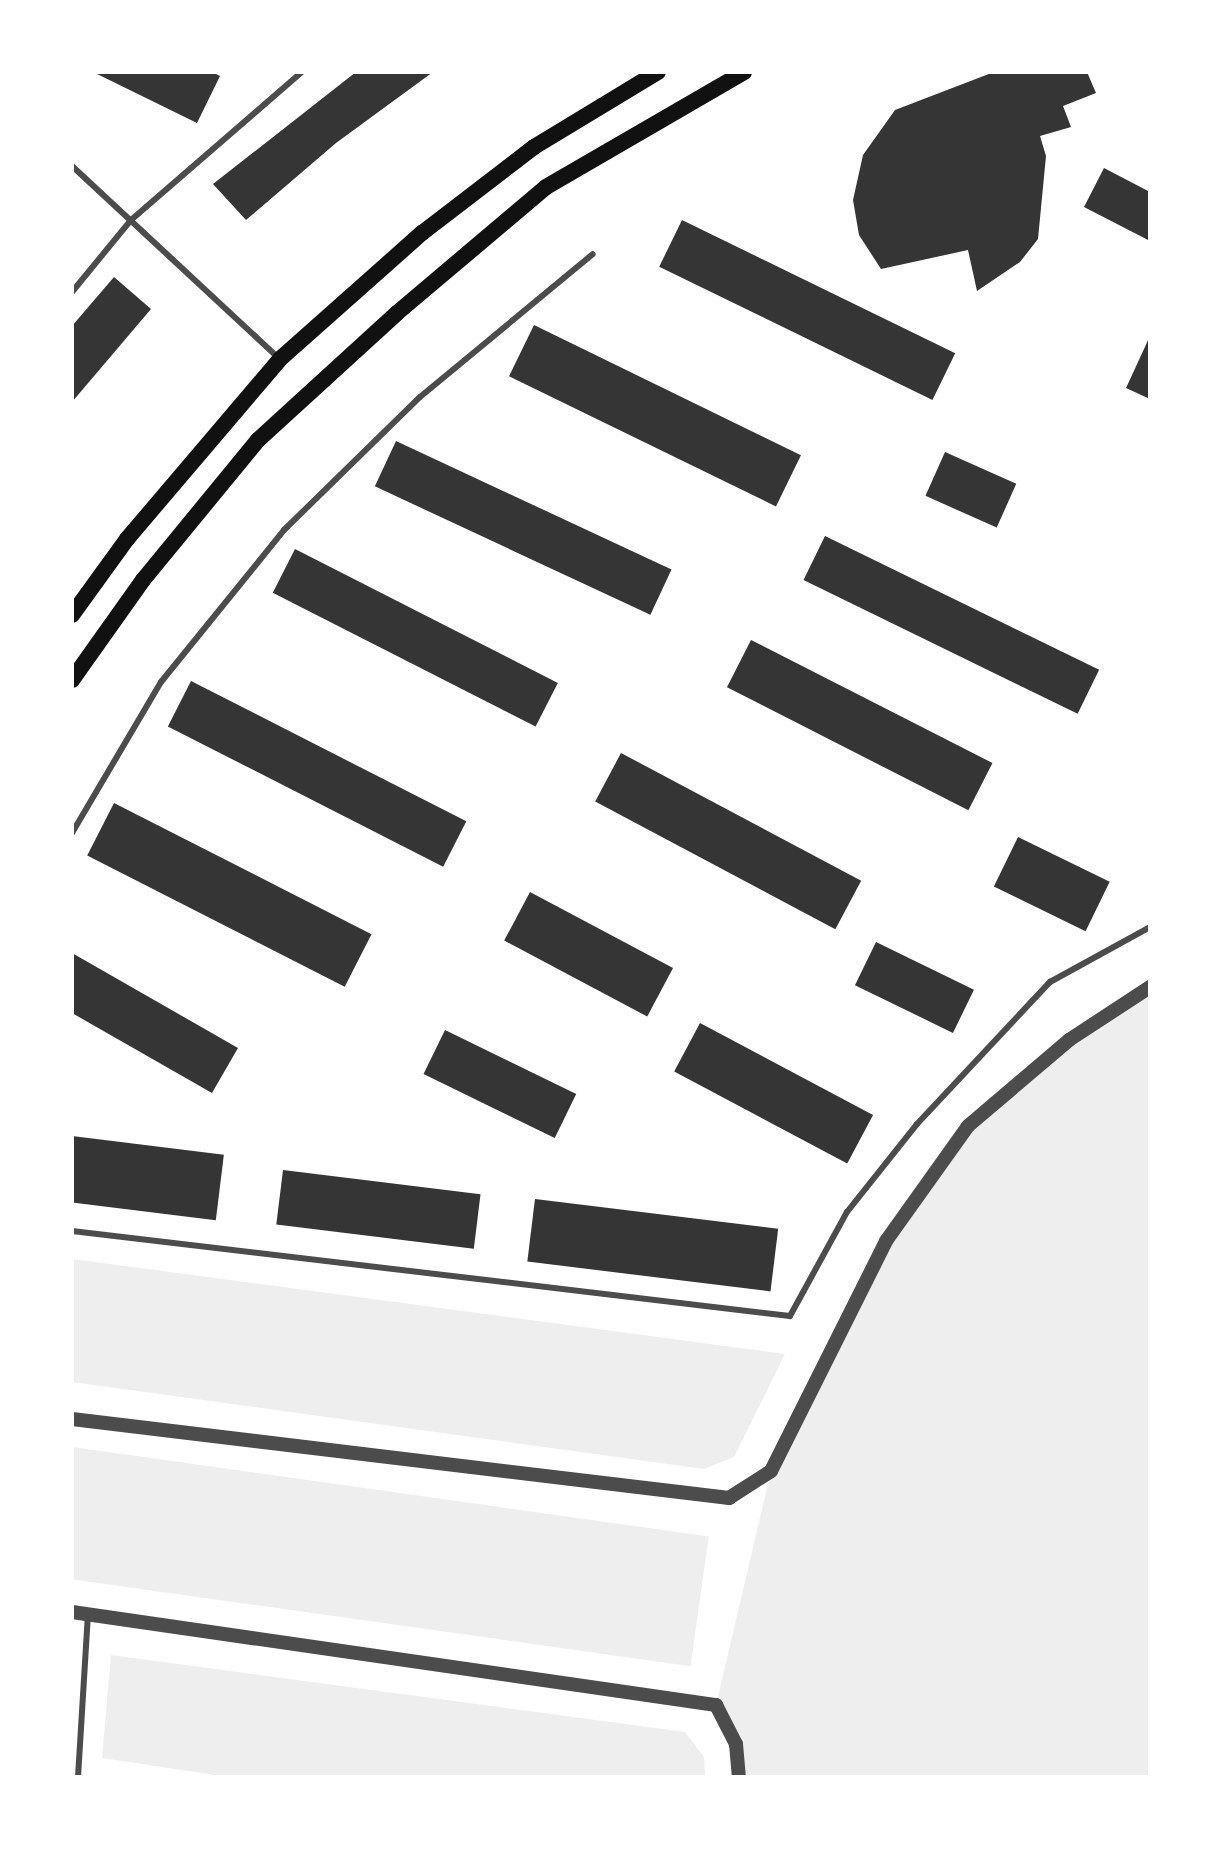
<!DOCTYPE html>
<style>
body{margin:0}
#map{position:relative;width:1222px;height:1849px;overflow:hidden;background:#fff;font-family:"Golos Text",sans-serif}
div>[style]{position:absolute}
.green>*{inset:0;background:#eee;transform-origin:0 0}
.building>*{inset:0;background:#353535;transform-origin:0 0}
.service>*{height:6px;margin:-3px;padding:0 3px;transform-origin:3px;border-radius:3px;background:#4c4c4c}
.tertiary>*{height:14px;margin:-7px;padding:0 7px;transform-origin:7px;border-radius:7px;background:#4c4c4c}
.secondary>*{height:16px;margin:-8px;padding:0 8px;transform-origin:8px;border-radius:8px;background:#111}
span{translate:-50% -50%;white-space:nowrap;text-align:center;line-height:1.15;-webkit-text-stroke:8px #fff;paint-order:stroke}
.frame{position:absolute;inset:0;border:74px solid #fff;pointer-events:none}
</style>
<div id="map">
<div class="green">
<div style="clip-path:polygon(1150px 987px,1150px 1777px,739px 1777px,716px 1705px,771px 1471px,886px 1241px,968px 1126px,1069px 1040px)"></div>
<div style="clip-path:polygon(72px 1259px,785px 1354px,734px 1457px,704px 1469px,72px 1382px)"></div>
<div style="left:72px;top:1447px;width:643px;height:131px;rotate:8deg"></div>
<div style="clip-path:polygon(111px 1655px,685px 1732px,704px 1757px,705px 1777px,228px 1777px,102px 1758px)"></div>
</div>
<div class="building">
<div style="clip-path:polygon(93px 72px,212px 72px,220px 76px,197px 123px)"></div>
<div style="clip-path:polygon(356px 72px,433px 72px,336px 143px,246px 220px,213px 184px)"></div>
<div style="clip-path:polygon(994px 72px,1087px 72px,1096px 93px,1063px 106px,1071px 127px,1040px 136px,1046px 156px,1038px 239px,1020px 262px,977px 291px,968px 250px,881px 269px,859px 235px,853px 200px,863px 155px,895px 110px)"></div>
<div style="clip-path:polygon(1104px 168px,1150px 192px,1150px 241px,1084px 207px)"></div>
<div style="left:682px;top:220px;width:304px;height:52px;rotate:26deg"></div>
<div style="clip-path:polygon(114px 277px,151px 309px,72px 402px,72px 326px)"></div>
<div style="left:534px;top:325px;width:297px;height:57px;rotate:26deg"></div>
<div style="clip-path:polygon(1150px 336px,1150px 399px,1126px 388px)"></div>
<div style="left:396px;top:441px;width:304px;height:50px;rotate:25deg"></div>
<div style="left:945px;top:452px;width:78px;height:48px;rotate:24deg"></div>
<div style="left:825px;top:536px;width:305px;height:49px;rotate:26deg"></div>
<div style="left:295px;top:549px;width:295px;height:49px;rotate:27deg"></div>
<div style="left:751px;top:640px;width:271px;height:53px;rotate:27deg"></div>
<div style="left:191px;top:681px;width:309px;height:51px;rotate:27deg"></div>
<div style="left:621px;top:753px;width:272px;height:55px;rotate:28deg"></div>
<div style="left:114px;top:803px;width:289px;height:59px;rotate:27deg"></div>
<div style="left:1018px;top:837px;width:102px;height:55px;rotate:26deg"></div>
<div style="left:530px;top:892px;width:162px;height:55px;rotate:28deg"></div>
<div style="left:876px;top:942px;width:109px;height:48px;rotate:26deg"></div>
<div style="clip-path:polygon(72px 953px,238px 1048px,212px 1093px,72px 1013px)"></div>
<div style="left:700px;top:1023px;width:196px;height:55px;rotate:28deg"></div>
<div style="left:445px;top:1030px;width:146px;height:49px;rotate:26deg"></div>
<div style="left:72px;top:1136px;width:153px;height:66px;rotate:7deg"></div>
<div style="left:283px;top:1170px;width:199px;height:55px;rotate:7deg"></div>
<div style="left:535px;top:1199px;width:245px;height:63px;rotate:7deg"></div>
</div>
<div class="service">
<div style="left:72px;top:166px;width:284px;rotate:42.9deg"></div>
<div style="left:72px;top:292px;width:93px;rotate:-50.7deg"></div>
<div style="left:131px;top:220px;width:226px;rotate:-40.9deg"></div>
<div style="left:72px;top:833px;width:175px;rotate:-59.5deg"></div>
<div style="left:161px;top:682px;width:196px;rotate:-51deg"></div>
<div style="left:284px;top:530px;width:190px;rotate:-44.4deg"></div>
<div style="left:420px;top:397px;width:224px;rotate:-39.6deg"></div>
<div style="left:72px;top:1231px;width:723px;rotate:6.75deg"></div>
<div style="left:790px;top:1316px;width:119px;rotate:-61.3deg"></div>
<div style="left:847px;top:1212px;width:112px;rotate:-51.5deg"></div>
<div style="left:917px;top:1124px;width:195px;rotate:-46.9deg"></div>
<div style="left:1050px;top:982px;width:114px;rotate:-28.8deg"></div>
<div style="left:78px;top:1777px;width:162px;rotate:-86.5deg"></div>
</div>
<div class="tertiary">
<div style="left:72px;top:1419px;width:662px;rotate:6.86deg"></div>
<div style="left:729px;top:1498px;width:50px;rotate:-32.7deg"></div>
<div style="left:771px;top:1471px;width:257px;rotate:-63.4deg"></div>
<div style="left:886px;top:1241px;width:141px;rotate:-54.5deg"></div>
<div style="left:968px;top:1126px;width:133px;rotate:-40.4deg"></div>
<div style="left:1069px;top:1040px;width:97px;rotate:-33.2deg"></div>
<div style="left:72px;top:1612px;width:651px;rotate:8.22deg"></div>
<div style="left:716px;top:1705px;width:44px;rotate:62.9deg"></div>
<div style="left:736px;top:1744px;width:33px;rotate:85deg"></div>
</div>
<div class="secondary">
<div style="left:72px;top:615px;width:94px;rotate:-54.1deg"></div>
<div style="left:127px;top:539px;width:236px;rotate:-49.6deg"></div>
<div style="left:280px;top:359px;width:190px;rotate:-41.6deg"></div>
<div style="left:422px;top:233px;width:141px;rotate:-37.5deg"></div>
<div style="left:534px;top:147px;width:145px;rotate:-31.2deg"></div>
<div style="left:72px;top:680px;width:123px;rotate:-54.6deg"></div>
<div style="left:143px;top:580px;width:181px;rotate:-50.6deg"></div>
<div style="left:258px;top:440px;width:188px;rotate:-42.4deg"></div>
<div style="left:397px;top:313px;width:195px;rotate:-40.2deg"></div>
<div style="left:546px;top:187px;width:229px;rotate:-30.1deg"></div>
</div>
<div class="frame"></div>
</div>
